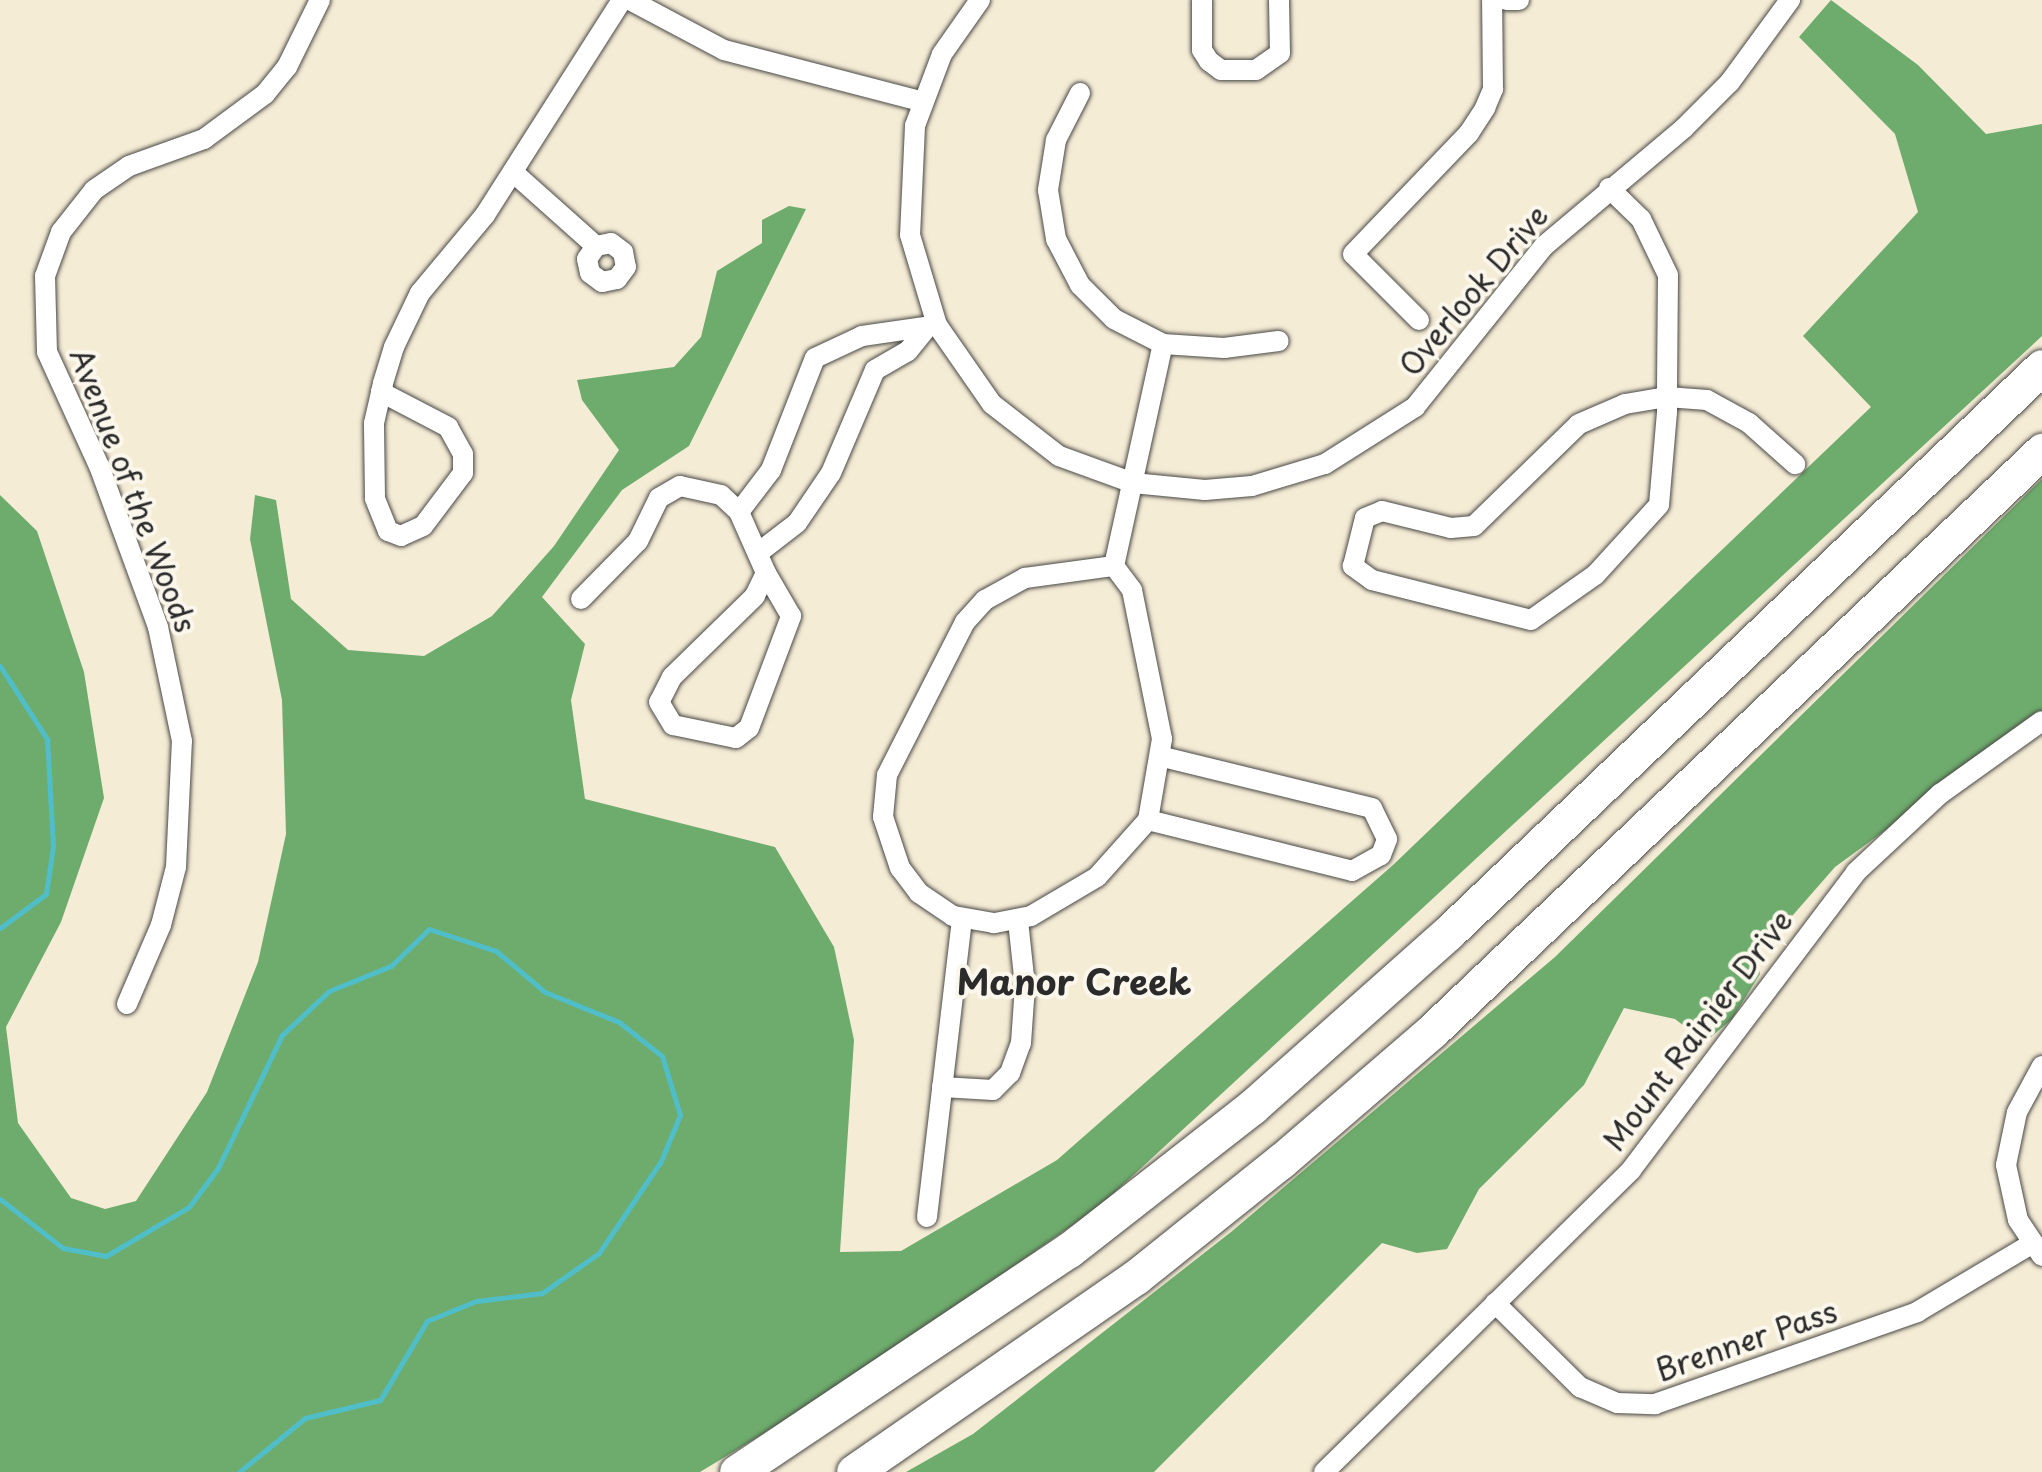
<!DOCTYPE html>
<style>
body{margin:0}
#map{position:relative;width:2042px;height:1472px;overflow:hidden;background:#f5ecd6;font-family:"Playpen Sans",sans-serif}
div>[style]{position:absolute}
.forest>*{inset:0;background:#6eac6d}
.stream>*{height:5px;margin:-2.5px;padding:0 2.5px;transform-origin:2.5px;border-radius:2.5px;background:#50bec9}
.roads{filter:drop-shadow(0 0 2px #494845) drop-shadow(0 0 2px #494845)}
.minor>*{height:20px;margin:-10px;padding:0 10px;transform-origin:10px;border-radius:10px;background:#fff}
.motorway>*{height:35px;margin:-17.5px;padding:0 17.5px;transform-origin:17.5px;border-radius:17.5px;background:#fff}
span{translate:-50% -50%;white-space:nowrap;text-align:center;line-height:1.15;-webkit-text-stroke:8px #fbf7ec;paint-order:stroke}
.street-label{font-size:30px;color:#2b2b2b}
.quarter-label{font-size:35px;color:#2b2b2b;font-weight:700}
</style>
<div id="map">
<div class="forest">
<div style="clip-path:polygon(1831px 0,1918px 65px,1986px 134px,2042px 124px,2042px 336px,1100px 1206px,840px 1387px,700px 1472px,0 1472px,0 495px,37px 531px,84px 672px,104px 798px,61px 922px,6px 1027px,18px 1123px,71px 1198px,105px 1209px,136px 1201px,207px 1092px,258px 962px,286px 834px,282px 700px,250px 539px,255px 495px,276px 500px,291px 599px,348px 650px,424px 656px,492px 616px,554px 546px,619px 450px,582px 400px,577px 380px,674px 367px,701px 337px,717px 271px,762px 243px,762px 220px,789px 206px,806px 209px,689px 446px,622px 490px,542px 597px,585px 644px,571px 700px,585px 799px,775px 847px,834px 947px,854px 1040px,840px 1252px,901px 1251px,1057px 1160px,1393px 865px,1871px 407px,1803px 336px,1918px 212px,1895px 134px,1799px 37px)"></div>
<div style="clip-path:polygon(2042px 479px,2042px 716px,1835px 867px,1779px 931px,1755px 947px,1760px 974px,1732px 1019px,1705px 1042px,1675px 1019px,1624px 1008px,1584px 1085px,1479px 1189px,1447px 1249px,1417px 1253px,1382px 1243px,1154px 1472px,906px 1472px,973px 1434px,1231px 1232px,1555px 957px)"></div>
</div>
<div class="stream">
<div style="left:0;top:666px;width:87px;rotate:57.2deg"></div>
<div style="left:47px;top:739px;width:107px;rotate:86.8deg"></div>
<div style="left:53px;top:846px;width:49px;rotate:98.3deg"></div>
<div style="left:46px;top:894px;width:57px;rotate:143.5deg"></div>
<div style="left:0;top:1199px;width:80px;rotate:37.9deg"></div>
<div style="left:63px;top:1248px;width:44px;rotate:10.5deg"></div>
<div style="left:106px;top:1256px;width:96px;rotate:-30.6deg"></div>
<div style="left:189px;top:1207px;width:49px;rotate:-53.4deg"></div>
<div style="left:218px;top:1168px;width:148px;rotate:-64.3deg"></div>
<div style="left:282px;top:1035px;width:64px;rotate:-43.1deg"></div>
<div style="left:329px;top:991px;width:67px;rotate:-22deg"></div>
<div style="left:391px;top:966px;width:53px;rotate:-44.2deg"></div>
<div style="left:429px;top:929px;width:71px;rotate:18.2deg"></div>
<div style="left:496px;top:951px;width:64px;rotate:39.9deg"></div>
<div style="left:545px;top:992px;width:80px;rotate:22.1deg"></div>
<div style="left:619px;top:1022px;width:55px;rotate:38.3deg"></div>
<div style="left:662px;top:1056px;width:62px;rotate:73deg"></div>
<div style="left:680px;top:1115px;width:50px;rotate:112.4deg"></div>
<div style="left:661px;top:1161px;width:111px;rotate:124deg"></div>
<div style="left:599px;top:1253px;width:70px;rotate:144.9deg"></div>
<div style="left:542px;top:1293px;width:66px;rotate:173.1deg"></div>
<div style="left:476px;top:1301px;width:53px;rotate:157.8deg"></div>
<div style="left:427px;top:1321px;width:92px;rotate:120.7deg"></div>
<div style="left:380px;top:1400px;width:77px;rotate:166.5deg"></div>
<div style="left:305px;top:1418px;width:85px;rotate:140.7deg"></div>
</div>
<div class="roads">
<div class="minor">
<div style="left:630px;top:0;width:106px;rotate:28deg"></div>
<div style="left:724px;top:50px;width:206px;rotate:14.6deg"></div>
<div style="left:980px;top:0;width:66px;rotate:125.1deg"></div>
<div style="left:942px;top:54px;width:77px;rotate:110.6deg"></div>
<div style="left:915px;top:126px;width:109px;rotate:92.6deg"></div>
<div style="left:910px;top:235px;width:94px;rotate:73.3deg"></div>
<div style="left:937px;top:325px;width:96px;rotate:55.2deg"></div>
<div style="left:992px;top:404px;width:85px;rotate:37.8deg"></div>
<div style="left:1059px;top:456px;width:79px;rotate:20deg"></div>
<div style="left:1133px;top:483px;width:72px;rotate:5.6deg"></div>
<div style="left:1205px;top:490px;width:47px;rotate:-4.9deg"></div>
<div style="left:1252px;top:486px;width:76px;rotate:-16.8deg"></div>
<div style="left:1325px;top:464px;width:107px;rotate:-32.3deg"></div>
<div style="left:1415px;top:407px;width:206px;rotate:-51.3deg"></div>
<div style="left:1544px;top:246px;width:183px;rotate:-40.1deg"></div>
<div style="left:1684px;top:128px;width:65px;rotate:-45deg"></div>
<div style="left:1730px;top:82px;width:102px;rotate:-53.8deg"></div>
<div style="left:1202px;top:0;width:50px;rotate:90deg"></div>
<div style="left:1202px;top:50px;width:13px;rotate:58deg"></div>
<div style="left:1209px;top:61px;width:15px;rotate:37deg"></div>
<div style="left:1221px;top:70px;width:35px"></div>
<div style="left:1256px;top:70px;width:29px;rotate:-35deg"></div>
<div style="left:1280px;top:53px;width:53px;rotate:-91.1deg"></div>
<div style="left:1506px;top:0;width:13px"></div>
<div style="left:1080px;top:93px;width:53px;rotate:117.1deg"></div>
<div style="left:1056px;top:140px;width:51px;rotate:99.1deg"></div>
<div style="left:1048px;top:190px;width:50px;rotate:80.7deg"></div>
<div style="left:1056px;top:239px;width:52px;rotate:62.4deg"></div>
<div style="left:1080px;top:285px;width:48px;rotate:45deg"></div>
<div style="left:1114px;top:319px;width:55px;rotate:27deg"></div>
<div style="left:1163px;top:344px;width:61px;rotate:3.8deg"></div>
<div style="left:1224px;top:348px;width:55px;rotate:-7.3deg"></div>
<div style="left:514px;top:173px;width:110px;rotate:41.7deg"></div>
<div style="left:596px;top:246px;width:15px;rotate:-11deg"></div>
<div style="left:611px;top:243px;width:15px;rotate:37deg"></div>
<div style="left:623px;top:252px;width:15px;rotate:79deg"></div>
<div style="left:626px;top:267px;width:15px;rotate:127deg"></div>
<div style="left:617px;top:279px;width:15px;rotate:169deg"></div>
<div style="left:602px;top:282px;width:15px;rotate:-143deg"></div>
<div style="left:590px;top:273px;width:14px;rotate:-102deg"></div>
<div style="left:587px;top:259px;width:16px;rotate:-55deg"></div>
<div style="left:1609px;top:188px;width:45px;rotate:44.1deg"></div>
<div style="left:1641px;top:219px;width:62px;rotate:64.3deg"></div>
<div style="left:1668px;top:275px;width:122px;rotate:90.5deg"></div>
<div style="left:1667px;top:397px;width:15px;rotate:90deg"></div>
<div style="left:1667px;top:412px;width:93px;rotate:94.9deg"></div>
<div style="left:1659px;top:505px;width:95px;rotate:132.4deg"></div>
<div style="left:1595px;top:575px;width:78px;rotate:144.9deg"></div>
<div style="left:1531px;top:620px;width:164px;rotate:-165.9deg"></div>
<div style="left:1372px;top:580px;width:24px;rotate:-144deg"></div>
<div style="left:1353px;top:566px;width:49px;rotate:-76deg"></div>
<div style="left:1365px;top:518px;width:18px;rotate:-22deg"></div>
<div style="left:1382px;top:511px;width:71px;rotate:13.8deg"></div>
<div style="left:1451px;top:528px;width:23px;rotate:-5deg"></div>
<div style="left:1474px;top:526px;width:146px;rotate:-44.2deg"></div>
<div style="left:1579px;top:424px;width:50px;rotate:-23.5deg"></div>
<div style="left:1625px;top:404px;width:43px;rotate:-9.5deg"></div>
<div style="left:1667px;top:397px;width:40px;rotate:4.3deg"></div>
<div style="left:1707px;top:400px;width:48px;rotate:28.7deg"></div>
<div style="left:1749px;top:423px;width:62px;rotate:41.7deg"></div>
<div style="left:1419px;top:320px;width:93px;rotate:-135deg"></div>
<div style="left:1353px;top:254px;width:168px;rotate:-46.2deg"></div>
<div style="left:1469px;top:133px;width:30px;rotate:-57deg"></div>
<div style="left:1485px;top:108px;width:21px;rotate:-67deg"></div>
<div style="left:1493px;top:89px;width:89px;rotate:-90.6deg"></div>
<div style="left:381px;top:392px;width:76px;rotate:27.6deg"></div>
<div style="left:448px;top:427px;width:31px;rotate:61deg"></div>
<div style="left:463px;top:454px;width:19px;rotate:90deg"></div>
<div style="left:463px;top:473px;width:66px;rotate:127deg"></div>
<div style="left:423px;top:526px;width:24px;rotate:156deg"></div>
<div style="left:401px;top:536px;width:14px;rotate:-159deg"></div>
<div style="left:388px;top:531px;width:35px;rotate:-112deg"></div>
<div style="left:375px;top:498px;width:75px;rotate:-90.8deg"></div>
<div style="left:374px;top:423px;width:32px;rotate:-77deg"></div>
<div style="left:381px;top:392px;width:9px;rotate:-77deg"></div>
<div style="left:383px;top:383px;width:38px;rotate:-73deg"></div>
<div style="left:394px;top:347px;width:60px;rotate:-64.3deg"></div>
<div style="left:420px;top:293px;width:102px;rotate:-50.2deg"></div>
<div style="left:485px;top:215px;width:255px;rotate:-57.5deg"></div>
<div style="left:739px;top:512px;width:53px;rotate:-52.7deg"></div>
<div style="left:771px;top:470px;width:120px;rotate:-68.6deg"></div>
<div style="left:815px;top:358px;width:52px;rotate:-25.1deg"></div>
<div style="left:862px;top:336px;width:76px;rotate:-8.3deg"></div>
<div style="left:758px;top:553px;width:49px;rotate:-37.6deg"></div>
<div style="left:797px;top:523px;width:60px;rotate:-55.8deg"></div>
<div style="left:831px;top:473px;width:112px;rotate:-66.9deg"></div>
<div style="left:875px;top:370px;width:38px;rotate:-30deg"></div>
<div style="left:908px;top:351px;width:27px;rotate:-51deg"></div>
<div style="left:1114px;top:566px;width:30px;rotate:53deg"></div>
<div style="left:1132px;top:590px;width:152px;rotate:78.6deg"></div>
<div style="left:1162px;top:739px;width:82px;rotate:99.8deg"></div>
<div style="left:1148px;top:820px;width:76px;rotate:131.8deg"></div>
<div style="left:1097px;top:877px;width:77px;rotate:149.4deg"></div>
<div style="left:1031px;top:916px;width:38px;rotate:169deg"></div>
<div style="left:994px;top:923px;width:42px;rotate:-170.3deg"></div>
<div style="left:953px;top:916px;width:41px;rotate:-145.9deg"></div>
<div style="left:919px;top:893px;width:31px;rotate:-127deg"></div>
<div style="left:900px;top:868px;width:54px;rotate:-108.4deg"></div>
<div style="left:883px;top:817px;width:42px;rotate:-84.6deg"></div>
<div style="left:887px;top:775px;width:172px;rotate:-63deg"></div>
<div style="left:965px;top:622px;width:30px;rotate:-48deg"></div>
<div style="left:985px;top:600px;width:46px;rotate:-28.8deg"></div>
<div style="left:1025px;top:578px;width:90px;rotate:-7.7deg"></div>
<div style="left:1114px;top:566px;width:227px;rotate:-77.6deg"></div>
<div style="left:581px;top:599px;width:81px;rotate:-45.5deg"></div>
<div style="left:638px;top:541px;width:48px;rotate:-64deg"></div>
<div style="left:659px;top:498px;width:24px;rotate:-30deg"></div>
<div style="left:680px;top:486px;width:42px;rotate:12.4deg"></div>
<div style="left:721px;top:495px;width:25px;rotate:43deg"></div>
<div style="left:739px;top:512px;width:67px;rotate:66.1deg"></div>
<div style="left:766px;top:573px;width:25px;rotate:116deg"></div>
<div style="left:755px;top:596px;width:116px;rotate:135.7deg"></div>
<div style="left:672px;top:677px;width:28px;rotate:117deg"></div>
<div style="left:659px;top:702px;width:27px;rotate:59deg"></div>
<div style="left:673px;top:725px;width:64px;rotate:11.7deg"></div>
<div style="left:736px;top:738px;width:16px;rotate:-38deg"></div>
<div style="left:749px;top:728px;width:120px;rotate:-69.4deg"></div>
<div style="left:791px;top:616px;width:50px;rotate:-120.2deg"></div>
<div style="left:1148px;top:820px;width:210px;rotate:14deg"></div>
<div style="left:1352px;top:871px;width:33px;rotate:-29deg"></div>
<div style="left:1381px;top:855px;width:17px;rotate:-69deg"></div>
<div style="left:1387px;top:839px;width:34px;rotate:-116deg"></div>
<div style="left:1372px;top:808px;width:215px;rotate:-166.3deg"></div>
<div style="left:127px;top:1004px;width:86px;rotate:-66.7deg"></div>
<div style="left:161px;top:925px;width:60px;rotate:-75.5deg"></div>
<div style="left:176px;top:867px;width:126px;rotate:-87.3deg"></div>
<div style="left:182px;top:741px;width:116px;rotate:-101.9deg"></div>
<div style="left:158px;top:627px;width:171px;rotate:-110.1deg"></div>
<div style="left:99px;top:466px;width:125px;rotate:-114.5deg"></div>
<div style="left:47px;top:352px;width:76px;rotate:-91.5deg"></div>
<div style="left:45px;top:276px;width:47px;rotate:-70deg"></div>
<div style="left:61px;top:232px;width:53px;rotate:-51.8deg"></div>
<div style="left:94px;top:190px;width:42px;rotate:-34.4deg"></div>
<div style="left:129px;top:166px;width:80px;rotate:-19.8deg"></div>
<div style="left:204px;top:139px;width:76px;rotate:-36.4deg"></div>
<div style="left:265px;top:94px;width:35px;rotate:-51deg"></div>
<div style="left:287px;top:67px;width:75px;rotate:-63.8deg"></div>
<div style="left:2042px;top:1066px;width:52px;rotate:118.5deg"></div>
<div style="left:2017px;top:1112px;width:54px;rotate:101.7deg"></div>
<div style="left:2006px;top:1165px;width:56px;rotate:77.7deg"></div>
<div style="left:2018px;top:1220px;width:43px;rotate:56.3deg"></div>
<div style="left:942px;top:1087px;width:51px;rotate:3.4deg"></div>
<div style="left:993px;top:1090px;width:24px;rotate:-45deg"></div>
<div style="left:1010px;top:1073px;width:32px;rotate:-70deg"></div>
<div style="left:1021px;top:1043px;width:57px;rotate:-86deg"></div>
<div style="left:1025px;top:986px;width:66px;rotate:-96.1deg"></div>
<div style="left:927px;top:1217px;width:301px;rotate:-83.3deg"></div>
<div style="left:1495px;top:1303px;width:120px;rotate:44.7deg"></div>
<div style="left:1580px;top:1387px;width:40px;rotate:23.4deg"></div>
<div style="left:1617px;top:1403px;width:38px;rotate:2deg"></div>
<div style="left:1655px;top:1404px;width:278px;rotate:-19.3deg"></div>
<div style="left:1917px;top:1312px;width:135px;rotate:-30.7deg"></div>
<div style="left:1324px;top:1472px;width:431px;rotate:-44.5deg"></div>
<div style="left:1631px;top:1170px;width:373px;rotate:-52.9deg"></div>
<div style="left:1856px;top:872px;width:115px;rotate:-42.9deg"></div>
<div style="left:1940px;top:794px;width:125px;rotate:-35.6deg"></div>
</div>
<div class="motorway">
<div style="left:737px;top:1472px;width:399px;rotate:-33.8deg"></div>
<div style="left:1069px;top:1250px;width:232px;rotate:-38deg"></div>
<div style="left:1252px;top:1107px;width:262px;rotate:-41.6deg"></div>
<div style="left:1448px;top:933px;width:820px;rotate:-43.62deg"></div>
<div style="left:854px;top:1472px;width:343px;rotate:-34.7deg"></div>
<div style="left:1136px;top:1277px;width:186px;rotate:-38.7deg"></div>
<div style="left:1281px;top:1161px;width:199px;rotate:-40.7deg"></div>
<div style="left:1432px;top:1031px;width:842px;rotate:-43.56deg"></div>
</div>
</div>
<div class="street-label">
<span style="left:1473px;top:290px;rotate:-50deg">Overlook Drive</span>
<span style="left:134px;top:490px;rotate:69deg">Avenue of the Woods</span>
<span style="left:1697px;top:1030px;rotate:-53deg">Mount Rainier Drive</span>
<span style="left:1746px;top:1340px;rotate:-19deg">Brenner Pass</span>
</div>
<div class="quarter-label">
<span style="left:1074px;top:981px">Manor Creek</span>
</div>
</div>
